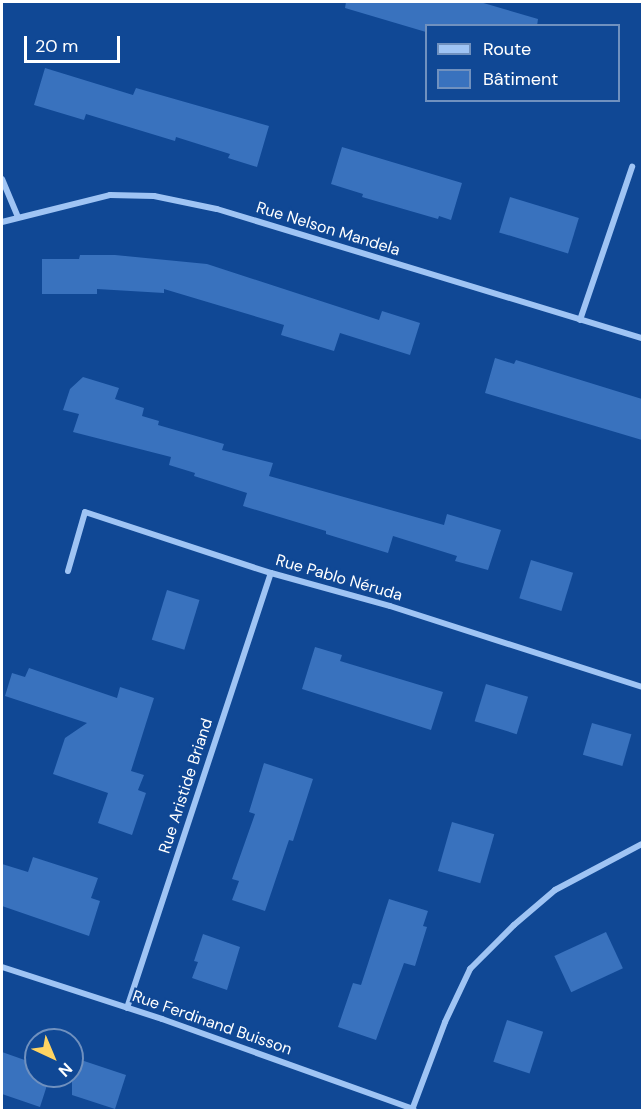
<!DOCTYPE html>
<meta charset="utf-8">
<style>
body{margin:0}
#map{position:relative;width:644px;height:1112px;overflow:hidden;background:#104895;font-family:"DM Sans",sans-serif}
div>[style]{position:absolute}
.building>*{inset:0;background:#3972be;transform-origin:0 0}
.street>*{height:6px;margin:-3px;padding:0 3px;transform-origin:3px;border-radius:3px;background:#9fc4f4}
span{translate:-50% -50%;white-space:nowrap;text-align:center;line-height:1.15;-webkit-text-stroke:4.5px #104895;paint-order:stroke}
.street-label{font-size:16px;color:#fff}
.frame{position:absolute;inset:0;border:3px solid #fff;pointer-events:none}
.legend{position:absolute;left:425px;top:24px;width:195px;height:78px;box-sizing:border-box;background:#104895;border:2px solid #7091bf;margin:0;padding:8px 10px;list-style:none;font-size:18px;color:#fff}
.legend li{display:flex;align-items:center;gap:12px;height:30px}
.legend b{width:30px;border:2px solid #7091bf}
.north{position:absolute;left:24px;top:1028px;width:60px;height:60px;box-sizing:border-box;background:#104895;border:2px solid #7091bf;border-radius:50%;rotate:136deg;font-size:16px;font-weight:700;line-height:24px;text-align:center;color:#fff}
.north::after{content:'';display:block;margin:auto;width:21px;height:27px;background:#ffd462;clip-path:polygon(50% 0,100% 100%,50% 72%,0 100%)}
.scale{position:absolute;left:24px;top:36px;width:96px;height:27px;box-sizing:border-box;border:3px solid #fff;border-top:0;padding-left:8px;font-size:18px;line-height:21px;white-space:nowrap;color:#fff;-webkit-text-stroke:4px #104895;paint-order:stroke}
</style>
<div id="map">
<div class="building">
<div style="clip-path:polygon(346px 2px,480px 2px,538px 19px,537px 26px,426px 26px,426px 32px,345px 8px)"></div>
<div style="clip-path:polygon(45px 68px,133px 95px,136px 88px,269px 126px,257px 167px,228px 158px,230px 154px,176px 137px,175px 141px,86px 114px,84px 120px,34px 105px)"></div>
<div style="clip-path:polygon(342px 147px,462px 183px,451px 220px,439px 216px,438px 219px,362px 197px,363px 194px,331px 184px)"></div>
<div style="left:510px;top:197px;width:72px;height:37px;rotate:17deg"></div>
<div style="clip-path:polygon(80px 255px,115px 255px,207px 264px,379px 320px,382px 311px,420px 323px,410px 355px,340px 333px,334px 351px,281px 335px,284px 325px,164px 289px,164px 293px,97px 289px,97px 294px,42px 294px,42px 259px,79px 259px)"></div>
<div style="clip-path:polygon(495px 358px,514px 364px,516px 360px,642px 399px,642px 440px,485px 393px)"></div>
<div style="clip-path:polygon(83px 377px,119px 388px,115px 399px,144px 408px,142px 416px,159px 421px,158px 425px,224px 444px,222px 450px,273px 463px,269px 476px,444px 525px,447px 514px,501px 530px,488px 570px,455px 561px,457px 556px,393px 536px,388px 553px,326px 534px,326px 531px,243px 506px,247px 493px,194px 476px,195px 473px,169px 465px,171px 457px,73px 432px,79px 414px,63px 410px,70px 389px)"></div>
<div style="left:531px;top:560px;width:44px;height:40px;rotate:17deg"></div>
<div style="left:167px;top:590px;width:34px;height:52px;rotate:17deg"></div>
<div style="clip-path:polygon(315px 647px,342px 655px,340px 661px,443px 692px,431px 730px,302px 689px)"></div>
<div style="clip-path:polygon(29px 668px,117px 698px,120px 687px,154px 698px,131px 771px,144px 775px,138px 790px,146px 793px,132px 835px,98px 823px,108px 793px,53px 774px,65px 738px,87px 723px,5px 696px,12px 673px,25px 677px)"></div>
<div style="left:486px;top:684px;width:44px;height:39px;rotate:17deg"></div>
<div style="left:592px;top:723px;width:41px;height:33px;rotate:16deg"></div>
<div style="clip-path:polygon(264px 763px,313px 779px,293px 841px,289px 840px,265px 911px,232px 900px,239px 881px,232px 879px,255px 814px,249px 812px)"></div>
<div style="left:452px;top:822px;width:44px;height:51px;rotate:16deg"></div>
<div style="clip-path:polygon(33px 857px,98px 878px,91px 898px,100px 901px,89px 936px,2px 906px,2px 864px,28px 872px)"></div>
<div style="clip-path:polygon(389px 899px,428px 911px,423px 926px,427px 927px,415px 966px,404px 963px,376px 1040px,338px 1027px,353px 983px,361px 985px)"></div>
<div style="left:606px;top:932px;width:40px;height:57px;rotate:65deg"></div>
<div style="clip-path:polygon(203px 934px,240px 947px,227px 990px,192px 978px,198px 962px,194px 961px)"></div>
<div style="left:507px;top:1020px;width:38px;height:44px;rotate:18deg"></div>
<div style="clip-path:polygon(2px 1052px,36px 1064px,36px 1076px,50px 1076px,40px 1107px,2px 1094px)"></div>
<div style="clip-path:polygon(72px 1057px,126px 1075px,115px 1109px,72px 1095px)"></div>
</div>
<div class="street">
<div style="left:2px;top:179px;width:41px;rotate:67.2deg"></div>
<div style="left:2px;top:222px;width:111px;rotate:-14deg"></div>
<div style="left:110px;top:195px;width:44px;rotate:1.3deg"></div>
<div style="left:154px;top:196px;width:64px;rotate:11.7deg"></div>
<div style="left:217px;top:209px;width:444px;rotate:16.9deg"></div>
<div style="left:580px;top:320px;width:162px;rotate:-71.2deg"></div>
<div style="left:68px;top:571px;width:61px;rotate:-73.9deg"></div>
<div style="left:85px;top:512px;width:196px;rotate:18.2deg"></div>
<div style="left:271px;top:573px;width:123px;rotate:15.5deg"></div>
<div style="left:390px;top:606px;width:265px;rotate:17.8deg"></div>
<div style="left:2px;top:967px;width:168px;rotate:18deg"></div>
<div style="left:162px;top:1019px;width:267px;rotate:19.7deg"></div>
<div style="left:127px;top:1008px;width:458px;rotate:-71.7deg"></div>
<div style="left:412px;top:1110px;width:94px;rotate:-69.4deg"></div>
<div style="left:445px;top:1022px;width:59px;rotate:-64.7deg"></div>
<div style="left:470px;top:969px;width:62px;rotate:-45deg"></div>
<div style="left:514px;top:925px;width:54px;rotate:-40.5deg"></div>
<div style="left:555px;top:890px;width:98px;rotate:-27.9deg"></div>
</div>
<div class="street-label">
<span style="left:328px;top:229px;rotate:17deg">Rue Nelson Mandela</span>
<span style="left:339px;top:578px;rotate:16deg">Rue Pablo Néruda</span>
<span style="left:186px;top:786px;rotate:-72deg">Rue Aristide Briand</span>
<span style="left:212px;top:1023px;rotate:19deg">Rue Ferdinand Buisson</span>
</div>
<div class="frame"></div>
<ul class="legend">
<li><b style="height:8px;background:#9fc4f4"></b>Route</li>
<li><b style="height:16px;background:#3972be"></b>Bâtiment</li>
</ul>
<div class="north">N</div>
<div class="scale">20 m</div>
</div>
